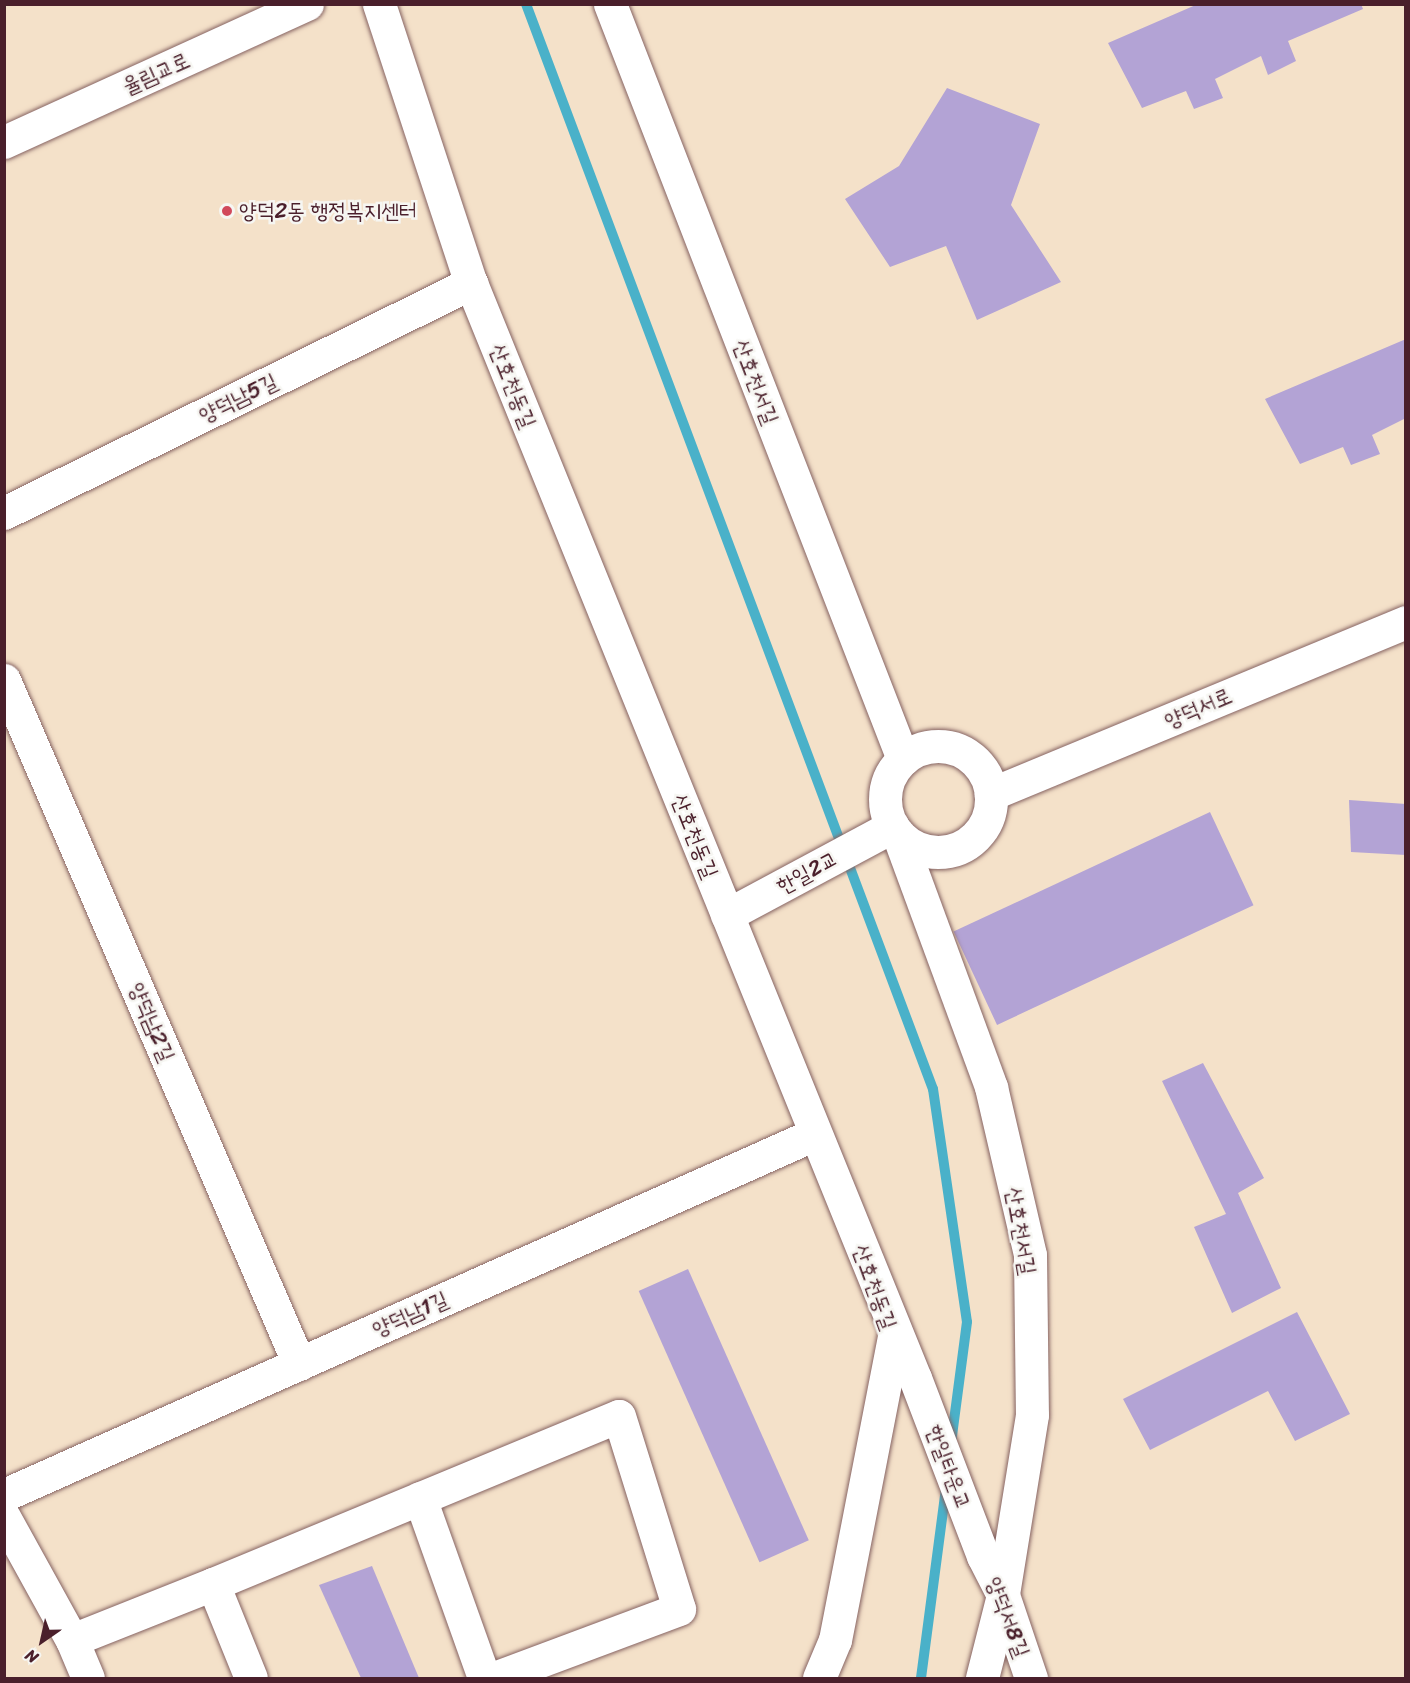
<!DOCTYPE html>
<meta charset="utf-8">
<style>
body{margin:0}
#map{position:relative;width:1410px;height:1683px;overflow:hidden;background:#f4e1c9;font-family:Sriracha,"Poor Story",sans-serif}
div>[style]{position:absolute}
.stream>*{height:10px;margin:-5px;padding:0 5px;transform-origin:5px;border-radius:5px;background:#4ab1c9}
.building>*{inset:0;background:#b3a3d5;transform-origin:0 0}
.roads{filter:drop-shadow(0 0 2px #866362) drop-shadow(0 0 2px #866362)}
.minor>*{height:33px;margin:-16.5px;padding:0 16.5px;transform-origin:16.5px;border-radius:16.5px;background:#fff}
.minor>.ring{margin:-16.5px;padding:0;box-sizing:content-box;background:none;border:33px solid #fff;border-radius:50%}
.major>*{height:33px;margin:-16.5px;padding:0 16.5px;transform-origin:16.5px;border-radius:16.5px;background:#fff}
.dots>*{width:16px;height:16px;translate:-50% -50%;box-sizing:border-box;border:3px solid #f6f6f2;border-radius:50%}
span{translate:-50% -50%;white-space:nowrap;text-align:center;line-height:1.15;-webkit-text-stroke:5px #f6f6f2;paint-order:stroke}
.street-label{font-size:22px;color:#4a1f2b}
.poi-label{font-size:22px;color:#4a1f2b}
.left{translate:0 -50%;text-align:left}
.frame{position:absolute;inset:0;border:6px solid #4a1f2b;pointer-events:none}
.north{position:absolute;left:12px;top:1611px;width:60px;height:60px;-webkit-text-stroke:4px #f6f6f2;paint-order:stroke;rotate:214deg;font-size:16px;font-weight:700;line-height:24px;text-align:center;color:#4a1f2b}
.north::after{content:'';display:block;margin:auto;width:21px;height:27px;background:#4a1f2b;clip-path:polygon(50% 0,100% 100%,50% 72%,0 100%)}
</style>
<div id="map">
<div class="stream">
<div style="left:526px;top:4px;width:1159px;rotate:69.44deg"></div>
<div style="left:933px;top:1089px;width:235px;rotate:81.7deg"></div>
<div style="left:967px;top:1322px;width:122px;rotate:97.5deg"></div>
<div style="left:921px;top:1678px;width:192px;rotate:-82.5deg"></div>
</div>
<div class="building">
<div style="clip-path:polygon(1198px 4px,1361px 4px,1363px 9px,1288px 41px,1296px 61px,1268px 75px,1261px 56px,1215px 79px,1223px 98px,1194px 109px,1186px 91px,1142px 108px,1108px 43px)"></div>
<div style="clip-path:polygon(947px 88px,1040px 124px,1011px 205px,1061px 282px,977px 320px,946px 246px,890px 267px,845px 199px,899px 166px)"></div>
<div style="clip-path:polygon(1406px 339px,1406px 418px,1372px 435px,1380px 454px,1351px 465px,1343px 447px,1300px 464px,1265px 399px)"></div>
<div style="clip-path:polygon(1349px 800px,1406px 804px,1406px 855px,1351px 852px)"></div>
<div style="left:1210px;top:812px;width:103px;height:283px;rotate:65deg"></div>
<div style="clip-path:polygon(1203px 1063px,1264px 1178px,1238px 1193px,1281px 1288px,1232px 1313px,1194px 1227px,1226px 1214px,1162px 1081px)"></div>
<div style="left:688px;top:1269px;width:297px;height:54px;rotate:66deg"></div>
<div style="clip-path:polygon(1297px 1312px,1350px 1414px,1295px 1441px,1268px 1391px,1150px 1450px,1123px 1399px)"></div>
<div style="clip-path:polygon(372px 1566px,419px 1678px,361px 1678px,319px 1585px)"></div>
</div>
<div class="roads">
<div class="minor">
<div style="left:379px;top:4px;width:294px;rotate:71.8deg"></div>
<div style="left:471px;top:283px;width:1182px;rotate:67.93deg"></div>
<div style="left:915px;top:1378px;width:191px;rotate:69.1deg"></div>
<div style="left:983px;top:1556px;width:44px;rotate:62.9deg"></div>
<div style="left:1003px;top:1595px;width:88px;rotate:71.4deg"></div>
<div style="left:610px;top:4px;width:810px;rotate:68.79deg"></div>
<div style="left:4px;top:513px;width:521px;rotate:-26.22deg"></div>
<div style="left:4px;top:680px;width:745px;rotate:66.67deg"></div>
<div class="ring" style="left:885px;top:746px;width:73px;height:73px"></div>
<div style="left:991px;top:794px;width:449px;rotate:-22.5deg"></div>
<div style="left:898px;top:834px;width:270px;rotate:69.8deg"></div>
<div style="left:991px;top:1087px;width:172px;rotate:76.9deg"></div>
<div style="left:1030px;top:1255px;width:160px;rotate:89.3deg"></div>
<div style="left:1032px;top:1415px;width:182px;rotate:99.2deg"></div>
<div style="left:1003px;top:1595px;width:86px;rotate:104.2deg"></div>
<div style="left:727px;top:915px;width:188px;rotate:-28.2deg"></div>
<div style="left:4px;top:1495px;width:888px;rotate:-24deg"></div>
<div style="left:420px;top:1498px;width:191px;rotate:70.4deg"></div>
<div style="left:4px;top:1517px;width:141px;rotate:61.1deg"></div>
<div style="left:72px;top:1640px;width:41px;rotate:67.2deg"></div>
<div style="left:213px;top:1584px;width:439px;rotate:-22.5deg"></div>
<div style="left:619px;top:1416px;width:202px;rotate:72.7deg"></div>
<div style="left:679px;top:1609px;width:197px;rotate:159.5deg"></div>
<div style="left:72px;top:1640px;width:152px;rotate:-21.7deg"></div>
<div style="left:213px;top:1584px;width:101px;rotate:68deg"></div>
<div style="left:819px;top:1678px;width:41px;rotate:-67.2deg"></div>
<div style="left:835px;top:1640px;width:315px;rotate:-79deg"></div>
</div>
<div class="major">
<div style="left:4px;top:142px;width:333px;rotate:-24.5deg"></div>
</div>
</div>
<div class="dots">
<div style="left:227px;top:211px;background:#d1495b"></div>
</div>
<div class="street-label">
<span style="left:156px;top:73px;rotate:-24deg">율림교로</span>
<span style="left:756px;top:382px;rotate:69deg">산호천서길</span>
<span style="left:513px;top:386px;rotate:68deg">산호천동길</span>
<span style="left:238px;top:398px;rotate:-26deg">양덕남5길</span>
<span style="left:1198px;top:708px;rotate:-23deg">양덕서로</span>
<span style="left:695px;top:836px;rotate:68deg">산호천동길</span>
<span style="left:807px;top:872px;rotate:-28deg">한일2교</span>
<span style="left:152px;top:1022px;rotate:67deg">양덕남2길</span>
<span style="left:1021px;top:1231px;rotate:80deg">산호천서길</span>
<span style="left:875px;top:1287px;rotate:70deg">산호천동길</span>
<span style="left:410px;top:1314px;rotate:-24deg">양덕남1길</span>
<span style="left:949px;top:1467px;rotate:69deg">한일타운교</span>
<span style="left:1008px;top:1617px;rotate:69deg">양덕서8길</span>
</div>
<div class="poi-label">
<span class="left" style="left:239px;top:211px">양덕2동 행정복지센터</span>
</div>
<div class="frame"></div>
<div class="north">N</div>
</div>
